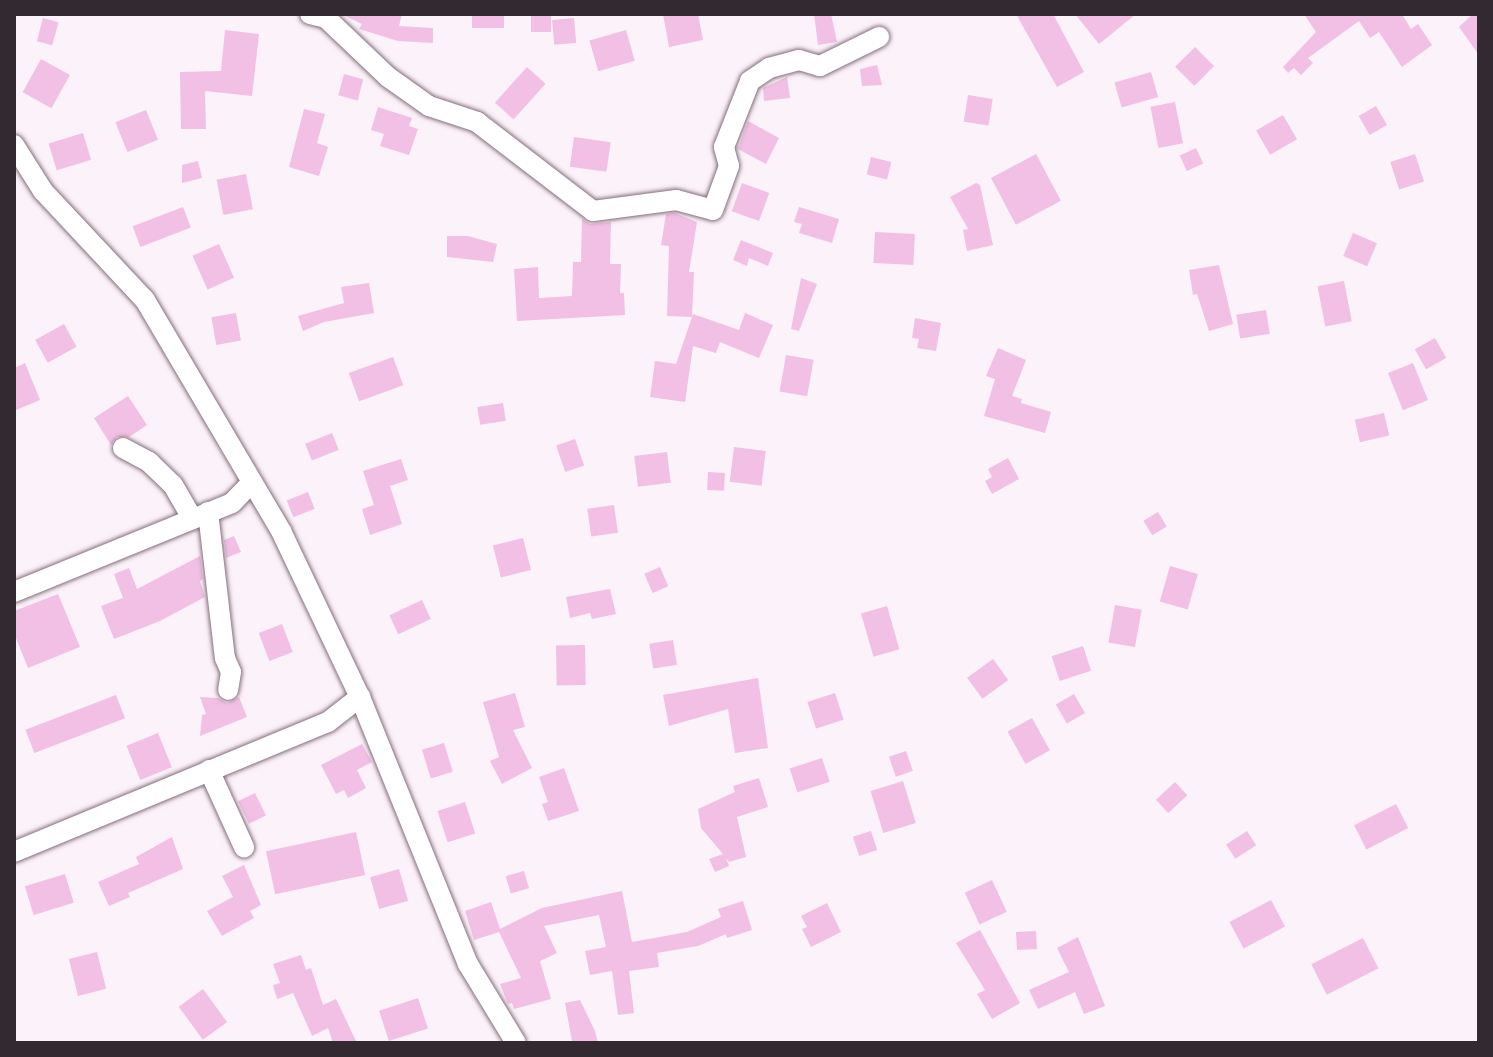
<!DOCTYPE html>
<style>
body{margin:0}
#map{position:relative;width:1493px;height:1057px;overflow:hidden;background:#fcf2f9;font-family:"Public Sans",sans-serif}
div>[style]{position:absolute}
.building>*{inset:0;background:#f1c0e4;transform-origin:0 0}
.roads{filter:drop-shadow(0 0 2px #836e7d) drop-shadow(0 0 2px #836e7d)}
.street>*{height:20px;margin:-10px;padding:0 10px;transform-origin:10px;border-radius:10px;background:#fff}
span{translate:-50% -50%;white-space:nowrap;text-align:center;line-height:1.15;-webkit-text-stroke:6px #fff;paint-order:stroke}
.frame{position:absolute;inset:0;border:16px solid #332a31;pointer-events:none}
</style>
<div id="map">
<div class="building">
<div style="clip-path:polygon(341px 14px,402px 14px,399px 26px,433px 28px,433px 43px,398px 41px,359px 29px,362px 24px)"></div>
<div style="left:472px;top:14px;width:32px;height:14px"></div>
<div style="left:531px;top:14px;width:20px;height:18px"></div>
<div style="clip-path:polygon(663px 14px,698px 14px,703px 40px,669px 47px)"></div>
<div style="clip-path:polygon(814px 14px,831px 14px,837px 42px,818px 45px)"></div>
<div style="clip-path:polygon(1016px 14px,1053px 14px,1084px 72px,1057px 87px)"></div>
<div style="clip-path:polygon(1075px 14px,1136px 14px,1099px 44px)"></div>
<div style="clip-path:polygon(1304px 14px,1402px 14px,1411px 29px,1418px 24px,1432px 45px,1402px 67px,1379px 32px,1370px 38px,1359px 21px,1308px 58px,1313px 63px,1301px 75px,1294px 68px,1288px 73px,1283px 67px,1316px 32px)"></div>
<div style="clip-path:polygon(1473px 14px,1479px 14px,1479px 55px,1459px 27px)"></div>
<div style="left:43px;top:18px;width:16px;height:24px;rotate:15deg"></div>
<div style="left:574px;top:18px;width:25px;height:22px;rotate:85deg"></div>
<div style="clip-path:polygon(225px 30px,259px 34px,252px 96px,205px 91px,206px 129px,181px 129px,180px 72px,221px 71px)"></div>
<div style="left:626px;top:30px;width:32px;height:38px;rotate:74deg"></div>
<div style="left:1195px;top:47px;width:27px;height:28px;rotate:45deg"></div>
<div style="left:41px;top:59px;width:33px;height:38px;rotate:29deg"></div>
<div style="clip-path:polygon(877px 65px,882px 85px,862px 86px,860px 69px)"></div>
<div style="left:527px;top:67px;width:25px;height:48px;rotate:42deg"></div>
<div style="left:1151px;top:72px;width:26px;height:38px;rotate:74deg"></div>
<div style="left:344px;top:74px;width:20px;height:22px;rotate:15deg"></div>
<div style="clip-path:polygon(787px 77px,790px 98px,764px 101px,763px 88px)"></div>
<div style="left:968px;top:95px;width:25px;height:27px;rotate:9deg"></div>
<div style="left:1175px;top:102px;width:42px;height:25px;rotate:79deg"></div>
<div style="left:1376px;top:106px;width:22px;height:20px;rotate:60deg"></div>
<div style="clip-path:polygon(378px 107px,412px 118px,409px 126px,418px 129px,409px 155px,380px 146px,384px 134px,371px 130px)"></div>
<div style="clip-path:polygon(304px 109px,325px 114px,317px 143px,328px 147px,319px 176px,289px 167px)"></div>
<div style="left:146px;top:110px;width:32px;height:33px;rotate:68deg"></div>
<div style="left:1283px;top:115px;width:28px;height:31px;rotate:60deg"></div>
<div style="clip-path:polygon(748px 121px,779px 138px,766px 164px,738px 149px)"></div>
<div style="left:83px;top:133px;width:28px;height:36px;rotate:73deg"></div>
<div style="left:574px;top:137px;width:37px;height:30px;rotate:8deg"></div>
<div style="left:1196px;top:148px;width:17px;height:18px;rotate:65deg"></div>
<div style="left:1036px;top:154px;width:53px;height:51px;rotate:62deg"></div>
<div style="left:1415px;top:154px;width:29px;height:26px;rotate:72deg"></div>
<div style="left:871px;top:157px;width:21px;height:18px;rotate:14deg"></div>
<div style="clip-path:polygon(198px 161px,202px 178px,182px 183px,182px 165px)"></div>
<div style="left:246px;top:174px;width:36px;height:30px;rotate:79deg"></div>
<div style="left:742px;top:183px;width:29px;height:30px;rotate:20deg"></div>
<div style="clip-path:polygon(976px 183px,980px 185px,993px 245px,967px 251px,963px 230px,968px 229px,950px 197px)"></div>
<div style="left:183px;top:207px;width:22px;height:54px;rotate:69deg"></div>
<div style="clip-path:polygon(799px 207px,839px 219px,832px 243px,799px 233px,802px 224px,794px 222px)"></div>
<div style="clip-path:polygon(675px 213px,697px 222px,689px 272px,694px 272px,692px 317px,667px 316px,669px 246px,661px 245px,666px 214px)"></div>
<div style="clip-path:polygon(582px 219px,590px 224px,611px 222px,610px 264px,621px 264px,620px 293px,624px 293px,625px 315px,517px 321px,514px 269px,538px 267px,539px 298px,572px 296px,573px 262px,581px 262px)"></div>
<div style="left:875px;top:232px;width:40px;height:31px;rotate:3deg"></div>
<div style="left:1353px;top:233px;width:26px;height:25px;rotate:23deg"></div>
<div style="clip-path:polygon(447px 236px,468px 236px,497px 244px,493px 262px,447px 257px)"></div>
<div style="clip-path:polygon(741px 240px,773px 253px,768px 266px,749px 258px,747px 266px,733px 260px)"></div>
<div style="left:219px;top:244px;width:37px;height:29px;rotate:66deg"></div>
<div style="clip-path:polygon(1219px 265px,1233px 324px,1209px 331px,1197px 294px,1193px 295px,1189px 270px)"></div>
<div style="clip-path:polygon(801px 278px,817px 284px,799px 331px,791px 329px)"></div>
<div style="left:1344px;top:281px;width:41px;height:27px;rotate:79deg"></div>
<div style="clip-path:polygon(369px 283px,374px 313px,324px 322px,303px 331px,298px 316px,344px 303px,341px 287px)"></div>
<div style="left:1266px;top:310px;width:24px;height:30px;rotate:81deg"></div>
<div style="left:236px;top:313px;width:28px;height:25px;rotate:80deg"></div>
<div style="clip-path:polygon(745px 313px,773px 325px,759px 358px,720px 342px,716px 353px,693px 346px,685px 402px,650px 397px,655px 361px,676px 364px,693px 314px,739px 330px)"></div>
<div style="clip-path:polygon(915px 318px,941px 323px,936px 351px,917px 348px,919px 339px,912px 338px)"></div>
<div style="left:64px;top:324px;width:26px;height:33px;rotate:61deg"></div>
<div style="left:1435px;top:338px;width:23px;height:23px;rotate:61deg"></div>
<div style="clip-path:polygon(998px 348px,1026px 360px,1012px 396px,1022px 399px,1021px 403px,1051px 412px,1045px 433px,984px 416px,995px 379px,986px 376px)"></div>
<div style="left:786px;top:355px;width:28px;height:37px;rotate:10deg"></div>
<div style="left:393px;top:357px;width:30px;height:47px;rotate:70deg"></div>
<div style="clip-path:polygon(25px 363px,40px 400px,14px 411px,14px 368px)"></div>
<div style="left:1413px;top:363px;width:40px;height:27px;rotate:68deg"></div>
<div style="clip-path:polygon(128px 396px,147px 425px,129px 437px,117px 437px,111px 445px,94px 418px)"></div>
<div style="left:503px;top:403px;width:18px;height:26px;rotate:81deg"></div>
<div style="left:1384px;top:413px;width:23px;height:30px;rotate:77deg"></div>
<div style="left:332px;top:433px;width:18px;height:29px;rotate:68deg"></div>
<div style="left:575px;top:439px;width:28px;height:20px;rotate:71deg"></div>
<div style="left:734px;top:447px;width:32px;height:35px;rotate:7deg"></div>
<div style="left:667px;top:452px;width:31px;height:33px;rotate:83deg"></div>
<div style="clip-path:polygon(1008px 458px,1019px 479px,992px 494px,985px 481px,992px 477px,988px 469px)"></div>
<div style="clip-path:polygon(401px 459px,408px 480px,390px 486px,402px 524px,370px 535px,362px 509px,374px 505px,363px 471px)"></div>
<div style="left:708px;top:472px;width:17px;height:18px;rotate:3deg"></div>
<div style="left:308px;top:492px;width:18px;height:23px;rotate:68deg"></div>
<div style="left:614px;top:505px;width:28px;height:27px;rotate:82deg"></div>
<div style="left:1158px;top:512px;width:17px;height:17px;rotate:59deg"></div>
<div style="clip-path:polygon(234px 536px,241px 552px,226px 558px,224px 540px)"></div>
<div style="left:523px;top:538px;width:33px;height:31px;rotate:76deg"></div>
<div style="clip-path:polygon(200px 556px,203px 579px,200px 581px,205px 597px,160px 621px,114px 639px,101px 606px,123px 598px,114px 574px,129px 568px,137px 589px)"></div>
<div style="left:1170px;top:566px;width:29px;height:37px;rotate:16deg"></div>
<div style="left:660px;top:567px;width:21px;height:17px;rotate:67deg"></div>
<div style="clip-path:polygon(610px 589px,616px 614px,592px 619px,590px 613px,570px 618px,566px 597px)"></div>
<div style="clip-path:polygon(58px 594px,80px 647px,28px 668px,14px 633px,14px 611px)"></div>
<div style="left:422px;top:600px;width:21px;height:36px;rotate:65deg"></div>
<div style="left:1115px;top:605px;width:27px;height:38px;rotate:10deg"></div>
<div style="left:887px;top:606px;width:45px;height:27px;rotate:74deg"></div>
<div style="left:282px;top:624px;width:30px;height:25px;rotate:69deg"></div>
<div style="left:673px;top:640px;width:25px;height:24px;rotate:81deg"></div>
<div style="left:585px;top:645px;width:40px;height:29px;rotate:89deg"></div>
<div style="left:1083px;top:646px;width:26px;height:33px;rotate:72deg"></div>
<div style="left:993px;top:659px;width:26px;height:32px;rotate:54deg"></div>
<div style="clip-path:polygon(758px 678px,768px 748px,735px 753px,728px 709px,669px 726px,663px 695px)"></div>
<div style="clip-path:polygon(515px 693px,525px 727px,513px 730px,532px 768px,502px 784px,490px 761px,499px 757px,483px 702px)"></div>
<div style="left:835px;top:693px;width:28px;height:29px;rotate:72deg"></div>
<div style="left:1074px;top:694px;width:22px;height:21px;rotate:60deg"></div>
<div style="left:116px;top:695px;width:25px;height:97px;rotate:69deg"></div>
<div style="clip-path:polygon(200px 697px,218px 698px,227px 703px,239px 697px,247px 717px,200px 736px,202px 715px,206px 714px)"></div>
<div style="left:1032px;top:718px;width:37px;height:28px;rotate:61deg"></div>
<div style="left:158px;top:733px;width:37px;height:34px;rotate:68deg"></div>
<div style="left:444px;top:743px;width:30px;height:23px;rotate:73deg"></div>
<div style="clip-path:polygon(362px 744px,372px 762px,357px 770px,366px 788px,348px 798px,344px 790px,336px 794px,321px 765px)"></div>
<div style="left:906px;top:751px;width:21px;height:18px;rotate:71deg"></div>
<div style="left:822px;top:758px;width:25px;height:34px;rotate:72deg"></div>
<div style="clip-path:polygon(564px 768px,579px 811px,548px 821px,542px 804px,548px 802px,539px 777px)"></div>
<div style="clip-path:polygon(759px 778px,768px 807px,737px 817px,746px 857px,729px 862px,726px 858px,729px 866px,715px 872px,709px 859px,723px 854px,701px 828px,698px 809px,735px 792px,733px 786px)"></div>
<div style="left:903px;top:781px;width:44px;height:34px;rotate:73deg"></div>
<div style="left:1175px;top:782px;width:18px;height:26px;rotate:47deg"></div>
<div style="left:255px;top:793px;width:25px;height:19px;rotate:64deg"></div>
<div style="left:465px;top:802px;width:33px;height:29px;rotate:72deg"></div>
<div style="left:1396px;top:804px;width:27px;height:47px;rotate:63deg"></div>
<div style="left:871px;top:831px;width:20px;height:19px;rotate:72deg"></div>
<div style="left:1247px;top:831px;width:17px;height:25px;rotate:57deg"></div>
<div style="left:356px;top:832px;width:44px;height:92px;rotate:78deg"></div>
<div style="clip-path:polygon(172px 837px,183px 869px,128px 893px,130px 897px,109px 906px,98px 882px,139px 864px,136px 857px)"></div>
<div style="clip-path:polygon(244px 865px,261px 905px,250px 911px,254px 918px,222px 936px,207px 911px,233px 897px,222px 876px)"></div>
<div style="left:399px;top:869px;width:33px;height:30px;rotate:74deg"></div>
<div style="left:524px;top:871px;width:18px;height:19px;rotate:74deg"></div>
<div style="left:65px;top:874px;width:30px;height:42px;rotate:73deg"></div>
<div style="left:992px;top:880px;width:35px;height:30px;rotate:65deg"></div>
<div style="clip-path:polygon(622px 891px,632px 942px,687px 932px,721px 917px,718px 909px,743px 901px,752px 930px,727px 938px,726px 934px,698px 946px,657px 953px,659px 967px,629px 971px,634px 1013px,618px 1015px,612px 971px,590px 975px,585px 951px,606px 947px,599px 915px,544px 926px,557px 953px,540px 961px,551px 999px,514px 1009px,512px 1003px,508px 1004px,500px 984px,521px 978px,499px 932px,474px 940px,465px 911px,491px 902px,500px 929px,542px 908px)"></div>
<div style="left:1271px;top:900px;width:30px;height:47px;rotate:62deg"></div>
<div style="clip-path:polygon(827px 903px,841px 932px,811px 947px,802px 929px,807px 927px,801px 916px)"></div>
<div style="clip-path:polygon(980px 930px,1020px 1003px,992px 1019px,977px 994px,985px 990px,956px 943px)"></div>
<div style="left:1036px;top:931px;width:18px;height:20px;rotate:87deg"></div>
<div style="clip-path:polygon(1078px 937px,1105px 1006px,1084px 1014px,1075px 992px,1038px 1009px,1029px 990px,1069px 972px,1057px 948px)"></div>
<div style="left:1363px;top:938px;width:34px;height:58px;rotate:63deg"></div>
<div style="left:97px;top:952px;width:38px;height:29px;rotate:76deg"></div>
<div style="clip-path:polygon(301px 955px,306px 970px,311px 968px,323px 1005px,336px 999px,357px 1043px,333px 1043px,328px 1028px,312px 1036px,293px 993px,277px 999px,273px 985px,280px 983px,273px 964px)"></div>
<div style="left:203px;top:989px;width:41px;height:30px;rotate:54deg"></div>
<div style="left:418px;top:998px;width:32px;height:41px;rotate:72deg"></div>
<div style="clip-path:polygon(580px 1000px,595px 1031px,598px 1043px,572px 1041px,565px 1003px)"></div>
</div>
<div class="roads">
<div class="street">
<div style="left:310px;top:14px;width:16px;rotate:14deg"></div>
<div style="left:326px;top:18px;width:86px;rotate:43.6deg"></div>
<div style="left:388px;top:77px;width:50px;rotate:35.3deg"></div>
<div style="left:429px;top:106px;width:51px;rotate:18.4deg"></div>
<div style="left:477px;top:122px;width:146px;rotate:37.5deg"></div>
<div style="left:593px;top:211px;width:84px;rotate:-7.5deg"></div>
<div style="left:676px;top:200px;width:38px;rotate:15deg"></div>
<div style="left:713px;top:210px;width:47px;rotate:-70deg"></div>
<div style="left:729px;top:166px;width:20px;rotate:-105deg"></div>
<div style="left:724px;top:147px;width:71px;rotate:-68.5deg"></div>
<div style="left:750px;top:81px;width:23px;rotate:-34deg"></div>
<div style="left:769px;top:68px;width:31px;rotate:-15deg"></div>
<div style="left:799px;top:60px;width:22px;rotate:16deg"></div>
<div style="left:820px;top:66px;width:66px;rotate:-26.2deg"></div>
<div style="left:14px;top:145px;width:54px;rotate:57.8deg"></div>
<div style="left:43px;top:191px;width:149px;rotate:46.9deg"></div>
<div style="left:145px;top:300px;width:270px;rotate:59.5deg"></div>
<div style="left:282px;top:533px;width:182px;rotate:64.6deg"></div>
<div style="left:360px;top:697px;width:288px;rotate:68deg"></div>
<div style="left:468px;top:964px;width:92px;rotate:58.7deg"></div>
<div style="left:123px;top:448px;width:30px;rotate:28deg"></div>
<div style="left:149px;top:462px;width:33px;rotate:44deg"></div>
<div style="left:173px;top:485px;width:39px;rotate:60deg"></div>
<div style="left:208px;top:512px;width:147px;rotate:83.4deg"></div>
<div style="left:225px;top:658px;width:15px;rotate:67deg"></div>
<div style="left:231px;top:672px;width:18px;rotate:99deg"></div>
<div style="left:14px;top:592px;width:235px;rotate:-22.2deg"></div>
<div style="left:232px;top:503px;width:29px;rotate:-46deg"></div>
<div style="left:209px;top:770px;width:85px;rotate:65.6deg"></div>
<div style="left:14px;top:852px;width:340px;rotate:-22.5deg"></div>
<div style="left:328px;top:722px;width:41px;rotate:-38deg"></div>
</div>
</div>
<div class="frame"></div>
</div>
